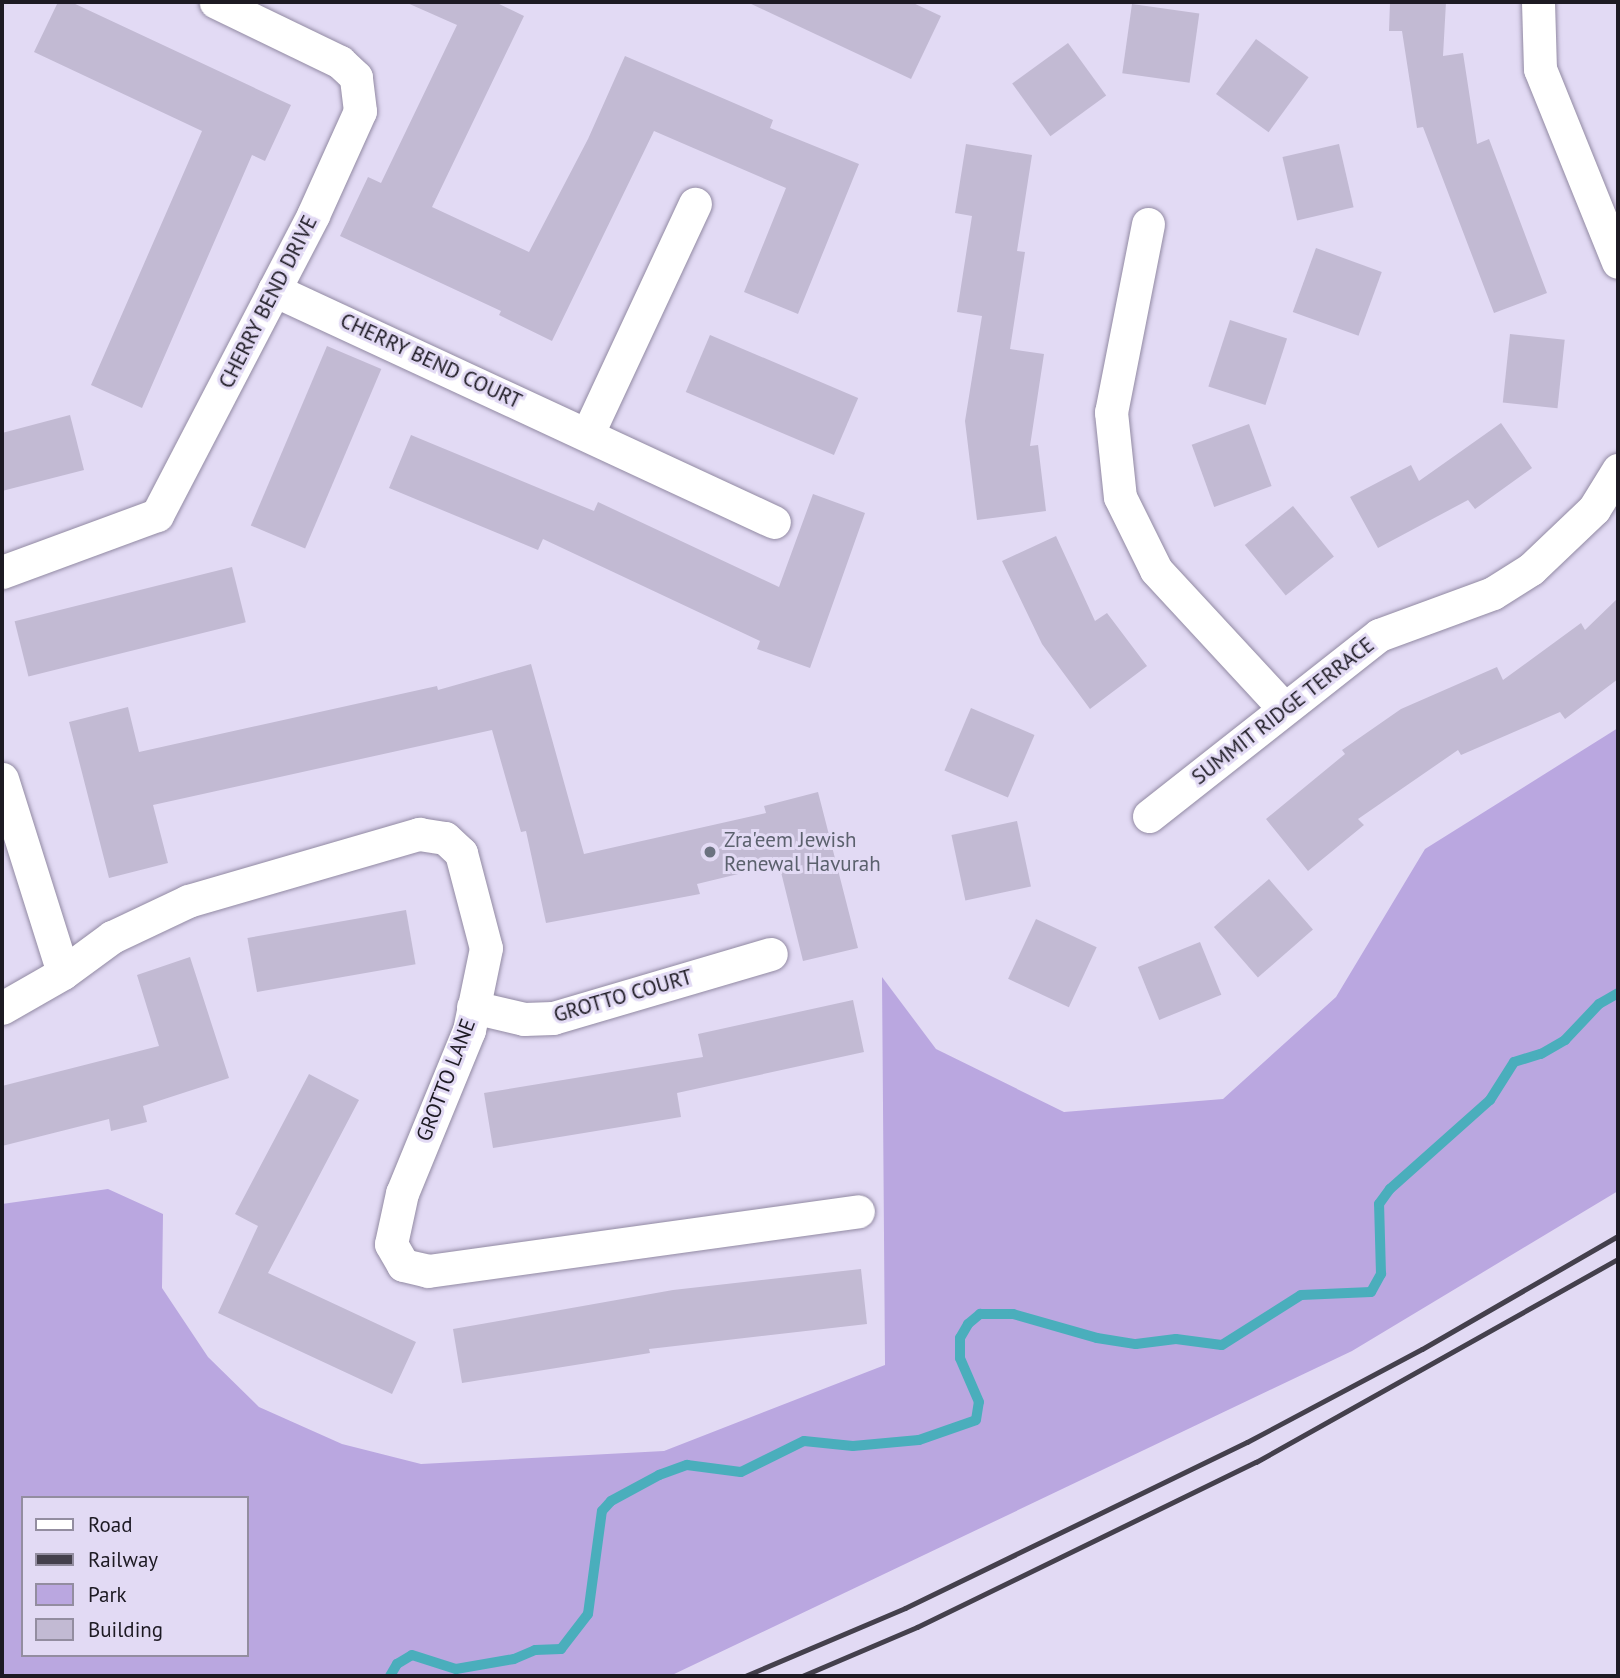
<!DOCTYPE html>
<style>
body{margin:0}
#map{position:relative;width:1620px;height:1678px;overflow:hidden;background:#e2daf4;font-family:"PT Sans",sans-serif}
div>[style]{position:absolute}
.green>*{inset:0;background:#baa7e0}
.stream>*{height:10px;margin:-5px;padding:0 5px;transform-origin:5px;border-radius:5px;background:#4aaebc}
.building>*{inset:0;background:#c2bad3;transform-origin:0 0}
.roads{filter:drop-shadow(0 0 2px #928aa3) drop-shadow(0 0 2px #928aa3)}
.minor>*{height:33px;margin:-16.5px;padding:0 16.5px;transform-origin:16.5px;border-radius:16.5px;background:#fff}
.rail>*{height:5px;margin:-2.5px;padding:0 2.5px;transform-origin:2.5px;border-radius:2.5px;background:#44404c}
.dots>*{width:19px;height:19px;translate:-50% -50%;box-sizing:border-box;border:4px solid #e2daf4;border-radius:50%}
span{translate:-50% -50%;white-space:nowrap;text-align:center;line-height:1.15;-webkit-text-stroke:6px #e2daf4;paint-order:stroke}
.street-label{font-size:21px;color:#1d1a23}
.worship-label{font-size:21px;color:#5b616d}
.left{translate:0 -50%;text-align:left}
.frame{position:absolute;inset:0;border:4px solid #1d1a23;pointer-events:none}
.legend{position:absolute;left:21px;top:1496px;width:228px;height:161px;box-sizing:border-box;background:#e2daf4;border:2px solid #938da0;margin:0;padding:9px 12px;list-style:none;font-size:21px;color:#1d1a23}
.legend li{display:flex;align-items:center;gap:14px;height:35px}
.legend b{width:35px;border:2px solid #938da0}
</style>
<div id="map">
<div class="green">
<div style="clip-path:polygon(evenodd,1618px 728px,1618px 1191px,1352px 1351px,670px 1676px,2px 1676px,2px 1204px,108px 1189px,163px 1214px,162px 1288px,208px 1357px,259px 1407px,342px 1444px,421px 1464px,664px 1451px,885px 1365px,882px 977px,936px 1049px,1064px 1112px,1223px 1099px,1336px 997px,1425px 849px,1618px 728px,23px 1498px,247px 1498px,247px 1655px,23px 1655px,23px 1498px)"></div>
</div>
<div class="stream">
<div style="left:390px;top:1676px;width:14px;rotate:-60deg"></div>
<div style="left:397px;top:1664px;width:17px;rotate:-31deg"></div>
<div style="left:412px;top:1655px;width:46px;rotate:17.7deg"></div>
<div style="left:456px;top:1669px;width:59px;rotate:-9.8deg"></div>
<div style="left:514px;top:1659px;width:23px;rotate:-23deg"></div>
<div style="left:535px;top:1650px;width:26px;rotate:-2deg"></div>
<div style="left:561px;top:1649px;width:44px;rotate:-52.4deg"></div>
<div style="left:588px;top:1614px;width:104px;rotate:-82.3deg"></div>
<div style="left:602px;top:1511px;width:13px;rotate:-48deg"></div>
<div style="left:611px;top:1501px;width:55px;rotate:-28.4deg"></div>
<div style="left:659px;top:1475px;width:30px;rotate:-20deg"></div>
<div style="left:687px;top:1465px;width:54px;rotate:7.4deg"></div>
<div style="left:741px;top:1472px;width:70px;rotate:-26.2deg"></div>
<div style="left:804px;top:1441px;width:49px;rotate:5.8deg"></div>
<div style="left:853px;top:1446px;width:66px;rotate:-5.2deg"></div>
<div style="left:919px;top:1440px;width:60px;rotate:-19.3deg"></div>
<div style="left:976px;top:1420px;width:18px;rotate:-81deg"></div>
<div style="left:979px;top:1402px;width:48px;rotate:-113.4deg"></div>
<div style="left:960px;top:1358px;width:20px;rotate:-90deg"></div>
<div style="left:960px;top:1338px;width:16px;rotate:-60deg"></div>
<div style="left:968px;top:1324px;width:16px;rotate:-40deg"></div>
<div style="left:980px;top:1314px;width:33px"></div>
<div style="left:1013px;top:1314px;width:87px;rotate:15.9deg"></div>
<div style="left:1097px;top:1338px;width:39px;rotate:9deg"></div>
<div style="left:1136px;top:1344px;width:40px;rotate:-7.1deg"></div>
<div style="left:1176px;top:1339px;width:46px;rotate:7.4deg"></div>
<div style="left:1222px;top:1345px;width:93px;rotate:-32.3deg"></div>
<div style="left:1301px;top:1295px;width:70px;rotate:-2.5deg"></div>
<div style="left:1371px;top:1292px;width:21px;rotate:-61deg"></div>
<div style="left:1381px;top:1274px;width:70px;rotate:-91.6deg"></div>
<div style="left:1379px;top:1204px;width:19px;rotate:-54deg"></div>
<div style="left:1390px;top:1189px;width:134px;rotate:-41.7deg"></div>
<div style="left:1490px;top:1100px;width:45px;rotate:-57.7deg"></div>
<div style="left:1514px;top:1062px;width:28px;rotate:-17deg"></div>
<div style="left:1541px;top:1054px;width:28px;rotate:-30deg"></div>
<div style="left:1565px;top:1040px;width:50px;rotate:-46.6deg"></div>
<div style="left:1599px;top:1004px;width:22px;rotate:-30deg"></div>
</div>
<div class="building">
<div style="clip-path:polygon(58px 2px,71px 2px,291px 105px,265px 161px,252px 155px,142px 408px,91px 385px,202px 131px,34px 52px)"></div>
<div style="clip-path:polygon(405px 2px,495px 2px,524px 16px,432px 207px,529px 252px,588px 139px,625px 56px,773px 120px,770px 128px,859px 164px,798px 314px,744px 292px,786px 188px,654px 131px,552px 341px,499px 315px,501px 311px,340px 236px,368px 177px,381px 183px,457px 25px)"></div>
<div style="clip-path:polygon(747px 2px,911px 2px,941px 16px,911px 79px)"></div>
<div style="clip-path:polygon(1390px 2px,1446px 2px,1443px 56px,1463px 53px,1477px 144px,1489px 139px,1547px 293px,1494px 313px,1423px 127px,1417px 128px,1402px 31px,1389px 31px)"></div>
<div style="left:1132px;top:4px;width:68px;height:70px;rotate:8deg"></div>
<div style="left:1256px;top:39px;width:65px;height:68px;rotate:36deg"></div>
<div style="left:1068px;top:43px;width:65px;height:69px;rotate:54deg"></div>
<div style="clip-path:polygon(966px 144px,1032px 155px,1017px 251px,1025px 252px,1010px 349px,1044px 354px,1030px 446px,1038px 445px,1046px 511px,977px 520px,965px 421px,982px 316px,957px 312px,972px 216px,955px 213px)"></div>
<div style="left:1339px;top:144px;width:65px;height:58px;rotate:77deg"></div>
<div style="left:1316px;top:248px;width:70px;height:68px;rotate:20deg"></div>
<div style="left:1230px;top:320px;width:60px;height:70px;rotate:18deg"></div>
<div style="left:1510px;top:334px;width:55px;height:69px;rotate:6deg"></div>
<div style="left:710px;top:335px;width:161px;height:62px;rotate:23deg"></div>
<div style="left:327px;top:346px;width:59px;height:195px;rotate:23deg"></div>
<div style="clip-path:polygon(70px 415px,84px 470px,2px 491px,2px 433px)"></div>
<div style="clip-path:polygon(1501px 423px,1532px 468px,1475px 509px,1468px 500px,1378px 548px,1350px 497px,1411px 465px,1419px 481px)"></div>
<div style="left:1249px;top:424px;width:66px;height:61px;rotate:70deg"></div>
<div style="clip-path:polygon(411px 435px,594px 511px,598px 502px,779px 587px,813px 494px,865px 513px,810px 668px,757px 649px,760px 641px,543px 539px,538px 550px,389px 488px)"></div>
<div style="left:1293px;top:506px;width:65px;height:62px;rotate:51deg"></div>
<div style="clip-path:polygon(1056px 536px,1095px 621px,1107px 613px,1147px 666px,1090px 709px,1042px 644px,1002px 561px)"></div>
<div style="left:232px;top:567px;width:57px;height:224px;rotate:76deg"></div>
<div style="clip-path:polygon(1618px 598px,1618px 679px,1565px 719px,1560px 712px,1461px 755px,1458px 750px,1358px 819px,1364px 825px,1308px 871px,1266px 819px,1345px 754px,1342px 750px,1401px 709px,1497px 667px,1503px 680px,1581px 623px,1585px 630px)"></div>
<div style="clip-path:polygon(531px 664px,584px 854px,766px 813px,764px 806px,818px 792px,858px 948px,803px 961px,779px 864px,697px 884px,700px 894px,546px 923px,526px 831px,521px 832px,492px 730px,153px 805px,168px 863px,109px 878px,69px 722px,128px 707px,139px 752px,437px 686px,438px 690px)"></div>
<div style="left:971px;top:708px;width:69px;height:68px;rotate:23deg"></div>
<div style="left:1017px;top:821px;width:67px;height:67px;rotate:78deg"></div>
<div style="left:1269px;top:879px;width:67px;height:73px;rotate:49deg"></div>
<div style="left:406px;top:910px;width:55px;height:161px;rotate:80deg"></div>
<div style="left:1036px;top:919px;width:67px;height:66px;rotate:25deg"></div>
<div style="left:1200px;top:942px;width:57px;height:67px;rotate:68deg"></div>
<div style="clip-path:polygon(190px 957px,229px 1078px,143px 1106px,147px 1122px,111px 1131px,109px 1119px,2px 1146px,2px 1086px,159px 1046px,137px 975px)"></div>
<div style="clip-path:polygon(853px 1000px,864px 1052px,677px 1093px,681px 1117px,493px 1148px,484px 1093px,703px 1057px,698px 1034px)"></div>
<div style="clip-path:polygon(309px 1074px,359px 1100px,268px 1273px,416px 1342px,392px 1394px,218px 1313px,258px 1226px,235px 1214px)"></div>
<div style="clip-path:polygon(861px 1269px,867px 1324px,649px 1349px,650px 1353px,462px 1383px,453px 1329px,673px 1290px)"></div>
</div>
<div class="roads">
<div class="minor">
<div style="left:1538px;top:2px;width:67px;rotate:88.3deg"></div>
<div style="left:1540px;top:69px;width:208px;rotate:68deg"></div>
<div style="left:1148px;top:224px;width:192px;rotate:101.1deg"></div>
<div style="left:1111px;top:412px;width:85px;rotate:84deg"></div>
<div style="left:1120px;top:497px;width:81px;rotate:63.7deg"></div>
<div style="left:1156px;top:570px;width:188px;rotate:47.2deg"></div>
<div style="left:274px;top:290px;width:551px;rotate:24.89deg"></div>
<div style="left:588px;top:433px;width:253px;rotate:-65deg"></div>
<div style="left:2px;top:572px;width:165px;rotate:-20.2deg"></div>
<div style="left:157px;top:515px;width:338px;rotate:-62.5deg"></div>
<div style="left:313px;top:215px;width:114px;rotate:-65.7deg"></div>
<div style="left:360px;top:111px;width:34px;rotate:-97deg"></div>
<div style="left:356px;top:77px;width:22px;rotate:-137deg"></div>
<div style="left:340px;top:62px;width:138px;rotate:-154.2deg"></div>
<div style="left:2px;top:779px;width:203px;rotate:72.5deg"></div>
<div style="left:1149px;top:816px;width:293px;rotate:-38.2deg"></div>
<div style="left:1379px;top:635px;width:121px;rotate:-20.2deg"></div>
<div style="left:1493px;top:593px;width:45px;rotate:-32.3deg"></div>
<div style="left:1531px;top:569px;width:87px;rotate:-43.6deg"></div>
<div style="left:1594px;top:509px;width:46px;rotate:-58.4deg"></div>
<div style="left:473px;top:1007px;width:52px;rotate:13.2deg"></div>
<div style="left:524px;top:1019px;width:29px;rotate:-2deg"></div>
<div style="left:553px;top:1018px;width:227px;rotate:-16.4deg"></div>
<div style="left:2px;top:1008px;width:70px;rotate:-29.8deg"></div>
<div style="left:63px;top:973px;width:61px;rotate:-36.3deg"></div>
<div style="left:112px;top:937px;width:84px;rotate:-25.3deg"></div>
<div style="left:188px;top:901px;width:241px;rotate:-16.2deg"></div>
<div style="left:419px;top:834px;width:26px;rotate:9deg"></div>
<div style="left:445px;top:838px;width:22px;rotate:43deg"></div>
<div style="left:461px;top:853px;width:98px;rotate:75.3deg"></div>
<div style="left:486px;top:948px;width:84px;rotate:101.7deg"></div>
<div style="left:469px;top:1030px;width:176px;rotate:112.3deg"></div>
<div style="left:402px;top:1193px;width:52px;rotate:102.2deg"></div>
<div style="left:391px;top:1244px;width:24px;rotate:60deg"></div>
<div style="left:403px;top:1265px;width:26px;rotate:13deg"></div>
<div style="left:428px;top:1271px;width:434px;rotate:-7.9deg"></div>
</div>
</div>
<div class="rail">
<div style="left:745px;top:1676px;width:174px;rotate:-23deg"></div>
<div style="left:905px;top:1608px;width:380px;rotate:-25.9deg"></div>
<div style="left:1247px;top:1442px;width:198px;rotate:-28deg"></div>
<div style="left:1422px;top:1349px;width:226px;rotate:-30deg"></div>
<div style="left:802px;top:1676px;width:125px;rotate:-23.1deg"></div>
<div style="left:917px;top:1627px;width:377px;rotate:-26deg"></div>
<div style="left:1256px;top:1462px;width:415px;rotate:-29.3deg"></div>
</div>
<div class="dots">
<div style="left:710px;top:852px;background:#6b7280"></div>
</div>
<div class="street-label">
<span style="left:268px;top:302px;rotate:-63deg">CHERRY BEND DRIVE</span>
<span style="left:431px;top:361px;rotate:25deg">CHERRY BEND COURT</span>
<span style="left:1283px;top:711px;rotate:-38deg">SUMMIT RIDGE TERRACE</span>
<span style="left:623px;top:996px;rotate:-16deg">GROTTO COURT</span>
<span style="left:446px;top:1080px;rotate:-69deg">GROTTO LANE</span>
</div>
<div class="worship-label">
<span class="left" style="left:724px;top:852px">Zra'eem Jewish<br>Renewal Havurah</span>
</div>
<div class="frame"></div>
<ul class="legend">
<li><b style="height:9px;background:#fff"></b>Road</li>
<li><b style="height:9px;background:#44404c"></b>Railway</li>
<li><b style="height:19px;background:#baa7e0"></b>Park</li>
<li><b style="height:19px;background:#c2bad3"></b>Building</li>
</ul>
</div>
